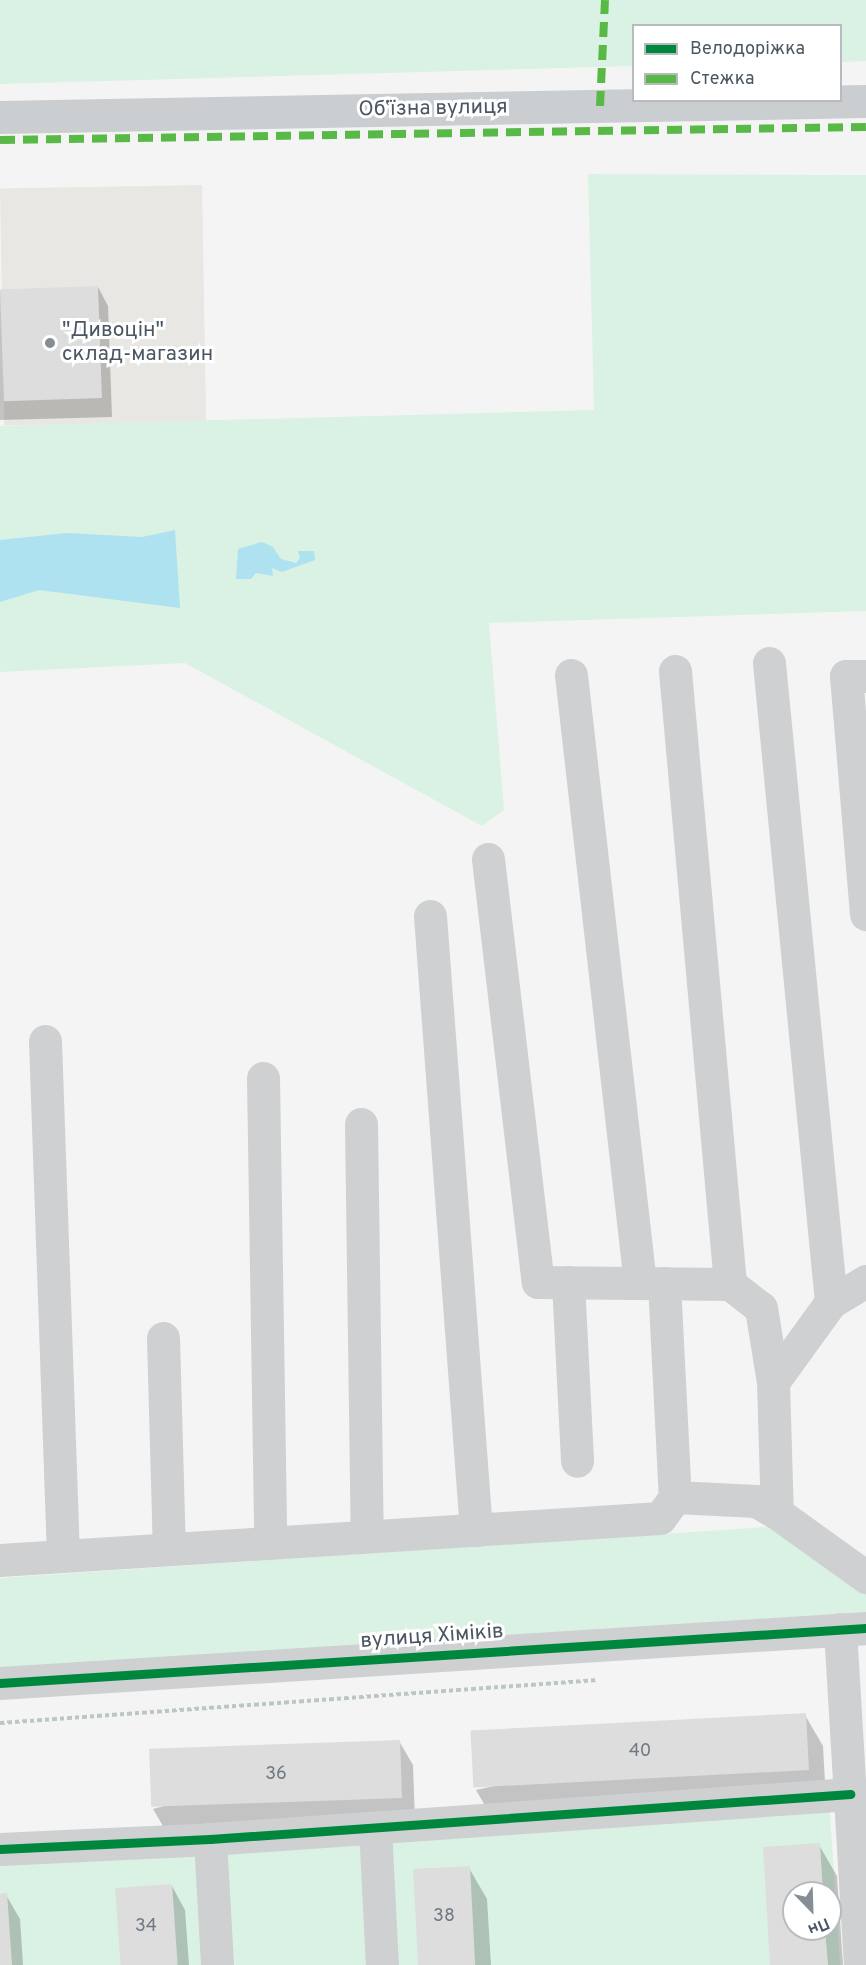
<!DOCTYPE html>
<html>
<head>
<meta charset="utf-8">
<style>
  body { margin:0 }
  #map { position:relative; width:866px; height:1965px; overflow:hidden; background:#f4f4f4; font-family:Overpass,sans-serif }
  div>[style] { position:absolute }
  .commercial>* { inset:0; background:#e8e7e3; transform-origin:0 0 }
  .green>* { inset:0; background:#d9f2e3 }
  .water>* { inset:0; background:#aee2f0 }
  .shadow>* { inset:0; background:#0003 }
  .building>* { inset:0; background:#ddddde; transform-origin:0 0 }
  .path>* { height:4px; margin-top:-2px; transform-origin:0; background:repeating-linear-gradient(90deg,#bcc7c4 0 4.5px,transparent 0 7.5px) }
  .minor>* { height:33px; margin:-16.5px; padding:0 16.5px; transform-origin:16.5px; border-radius:16.5px; background:#ced0d2 }
  .major>* { height:33px; margin:-16.5px; padding:0 16.5px; transform-origin:16.5px; border-radius:16.5px; background:#caced1 }
  .quiet>* { height:8px; margin-top:-4px; transform-origin:0; background:repeating-linear-gradient(90deg,#58b947 0 15px,transparent 0 23px) }
  .cycleway>* { height:9px; margin:-4.5px; padding:0 4.5px; transform-origin:4.5px; border-radius:4.5px; background:#00873e }
  .dots>* { width:16px; height:16px; translate:-50% -50%; box-sizing:border-box; border:3px solid #fff; border-radius:50% }
  span { translate:-50% -50%; white-space:nowrap; text-align:center; line-height:1.15; -webkit-text-stroke:6px #fff; paint-order:stroke }
  .number-label { font-size:18px; color:#707881 }
  .number-label span { -webkit-text-stroke-width:0 }
  .street-label { font-size:21px; color:#4a5661 }
  .poi-label { font-size:21px; color:#4a5661 }
  .left { translate:0 -50%; text-align:left }
  .legend { position:absolute; left:632px; top:24px; width:210px; height:78px; box-sizing:border-box; background:#fff; border:2px solid #b7bbc0; margin:0; padding:8px 10px; list-style:none; font-size:18px; color:#4a5661 }
  .legend li { display:flex; align-items:center; gap:12px; height:30px }
  .legend b { width:30px; border:2px solid #b7bbc0 }
  .north { position:absolute; left:782px; top:1881px; width:60px; height:60px; box-sizing:border-box; background:#fff; border:2px solid #b7bbc0; border-radius:50%; rotate:157deg; font-size:16px; font-weight:700; line-height:24px; text-align:center; color:#4a5661 }
  .north::after { content:''; display:block; margin:auto; width:21px; height:27px; background:#868d94; clip-path:polygon(50% 0,100% 100%,50% 72%,0 100%) }
</style>
</head>
<body>
<div id="map">
  <div class="commercial">
    <i style="left:202px;top:185px;width:237px;height:202px;rotate:89deg"></i>
  </div>
  <div class="green">
    <i style="clip-path:polygon(0 0,866px 0,866px 61px,841px 62px,840px 26px,634px 26px,633px 66px,0 84px)"></i>
    <i style="clip-path:polygon(588px 174px,866px 175px,866px 611px,489px 623px,504px 810px,482px 826px,185px 663px,0 672px,0 426px,594px 410px)"></i>
    <i style="clip-path:polygon(767px 1527px,866px 1585px,866px 1612px,0 1670px,0 1578px)"></i>
    <i style="clip-path:polygon(evenodd,828px 1785px,840px 1965px,0 1965px,0 1838px,828px 1785px,794px 1893px,830px 1893px,830px 1929px,794px 1929px,794px 1893px)"></i>
  </div>
  <div class="water">
    <i style="clip-path:polygon(175px 530px,180px 608px,39px 590px,0 602px,0 540px,67px 533px,142px 537px)"></i>
    <i style="clip-path:polygon(262px 542px,273px 547px,281px 559px,296px 563px,300px 558px,298px 551px,314px 551px,315px 560px,282px 572px,272px 568px,273px 576px,256px 573px,251px 579px,236px 579px,238px 549px)"></i>
  </div>
  <div class="shadow">
    <i style="clip-path:polygon(98px 287px,108px 306px,112px 417px,0 420px,0 290px)"></i>
    <i style="clip-path:polygon(805px 1715px,823px 1746px,826px 1801px,494px 1821px,476px 1790px)"></i>
    <i style="clip-path:polygon(399px 1741px,413px 1765px,415px 1821px,167px 1833px,153px 1809px)"></i>
    <i style="clip-path:polygon(evenodd,819px 1845px,837px 1876px,843px 1965px,772px 1965px,765px 1848px,819px 1845px,794px 1893px,830px 1893px,830px 1929px,794px 1929px,794px 1893px)"></i>
    <i style="clip-path:polygon(469px 1868px,487px 1899px,491px 1965px,420px 1965px)"></i>
    <i style="clip-path:polygon(172px 1886px,185px 1910px,189px 1965px,122px 1965px)"></i>
    <i style="clip-path:polygon(0 1895px,6px 1895px,20px 1919px,23px 1965px,0 1965px)"></i>
  </div>
  <div class="building">
    <i style="left:98px;top:286px;width:112px;height:98px;rotate:88deg"></i>
    <i style="left:806px;top:1713px;width:57px;height:336px;rotate:87deg"></i>
    <i style="left:400px;top:1740px;width:58px;height:251px;rotate:88deg"></i>
    <i style="clip-path:polygon(820px 1843px,823px 1893px,794px 1893px,794px 1929px,825px 1929px,828px 1965px,770px 1965px,763px 1847px)"></i>
    <i style="left:470px;top:1866px;width:99px;height:57px;rotate:87deg"></i>
    <i style="left:172px;top:1884px;width:81px;height:57px;rotate:86deg"></i>
    <i style="clip-path:polygon(7px 1893px,12px 1965px,0 1965px,0 1894px)"></i>
  </div>
  <div class="path">
    <i style="left:0;top:1723px;width:599px;rotate:-4.12deg"></i>
  </div>
  <div class="minor">
    <i style="left:769px;top:663px;width:642px;rotate:84.46deg"></i>
    <i style="left:675px;top:671px;width:615px;rotate:84.87deg"></i>
    <i style="left:571px;top:675px;width:612px;rotate:83.53deg"></i>
    <i style="left:866px;top:676px;width:20px;rotate:180deg"></i>
    <i style="left:846px;top:676px;width:239px;rotate:85.2deg"></i>
    <i style="left:488px;top:859px;width:426px;rotate:83.3deg"></i>
    <i style="left:538px;top:1282px;width:192px;rotate:0.6deg"></i>
    <i style="left:730px;top:1284px;width:39px;rotate:38deg"></i>
    <i style="left:761px;top:1308px;width:75px;rotate:80.8deg"></i>
    <i style="left:773px;top:1382px;width:131px;rotate:88.3deg"></i>
    <i style="left:777px;top:1513px;width:110px;rotate:35.7deg"></i>
    <i style="left:430px;top:916px;width:616px;rotate:85.72deg"></i>
    <i style="left:45px;top:1041px;width:515px;rotate:88deg"></i>
    <i style="left:263px;top:1078px;width:465px;rotate:89.1deg"></i>
    <i style="left:361px;top:1124px;width:412px;rotate:89.2deg"></i>
    <i style="left:568px;top:1282px;width:179px;rotate:87.1deg"></i>
    <i style="left:664px;top:1283px;width:214px;rotate:87.1deg"></i>
    <i style="left:163px;top:1338px;width:211px;rotate:88.4deg"></i>
    <i style="left:773px;top:1382px;width:99px;rotate:-54.1deg"></i>
    <i style="left:831px;top:1302px;width:41px;rotate:-31deg"></i>
    <i style="left:0;top:1560px;width:661px;rotate:-3.64deg"></i>
    <i style="left:660px;top:1518px;width:26px;rotate:-54deg"></i>
    <i style="left:675px;top:1497px;width:81px;rotate:2.8deg"></i>
    <i style="left:756px;top:1501px;width:24px;rotate:30deg"></i>
    <i style="left:840px;top:1629px;width:337px;rotate:86.6deg"></i>
    <i style="left:0;top:1683px;width:868px;rotate:-3.63deg"></i>
    <i style="left:375px;top:1828px;width:137px;rotate:87.1deg"></i>
    <i style="left:210px;top:1839px;width:126px;rotate:86.8deg"></i>
    <i style="left:0;top:1849px;width:210px;rotate:-2.7deg"></i>
    <i style="left:210px;top:1839px;width:642px;rotate:-4.02deg"></i>
  </div>
  <div class="major">
    <i style="left:0;top:117px;width:866px;rotate:-1.06deg"></i>
  </div>
  <div class="quiet">
    <i style="left:600px;top:106px;width:106px;rotate:-87.3deg"></i>
    <i style="left:0;top:140px;width:866px;rotate:-0.86deg"></i>
  </div>
  <div class="cycleway">
    <i style="left:0;top:1683px;width:868px;rotate:-3.63deg"></i>
    <i style="left:0;top:1849px;width:210px;rotate:-2.7deg"></i>
    <i style="left:210px;top:1839px;width:642px;rotate:-4.02deg"></i>
  </div>
  <div class="dots">
    <i style="left:50px;top:343px;background:#868d94"></i>
  </div>
  <div class="number-label">
    <span style="left:640px;top:1752px">40</span>
    <span style="left:276px;top:1775px">36</span>
    <span style="left:444px;top:1917px">38</span>
    <span style="left:146px;top:1927px">34</span>
  </div>
  <div class="street-label">
    <span style="left:433px;top:109px;rotate:-1deg">Обʼїзна вулиця</span>
    <span style="left:432px;top:1637px;rotate:-4deg">вулиця Хіміків</span>
  </div>
  <div class="poi-label">
    <span class="left" style="left:62px;top:343px">"Дивоцін"<br>склад-магазин</span>
  </div>
  <ul class="legend">
  <li><b style="height:8px;background:#00873e"></b>Велодоріжка</li>
  <li><b style="height:8px;background:#58b947"></b>Стежка</li>
  </ul>
  <div class="north">Пн</div>
</div>
</body>
</html>
